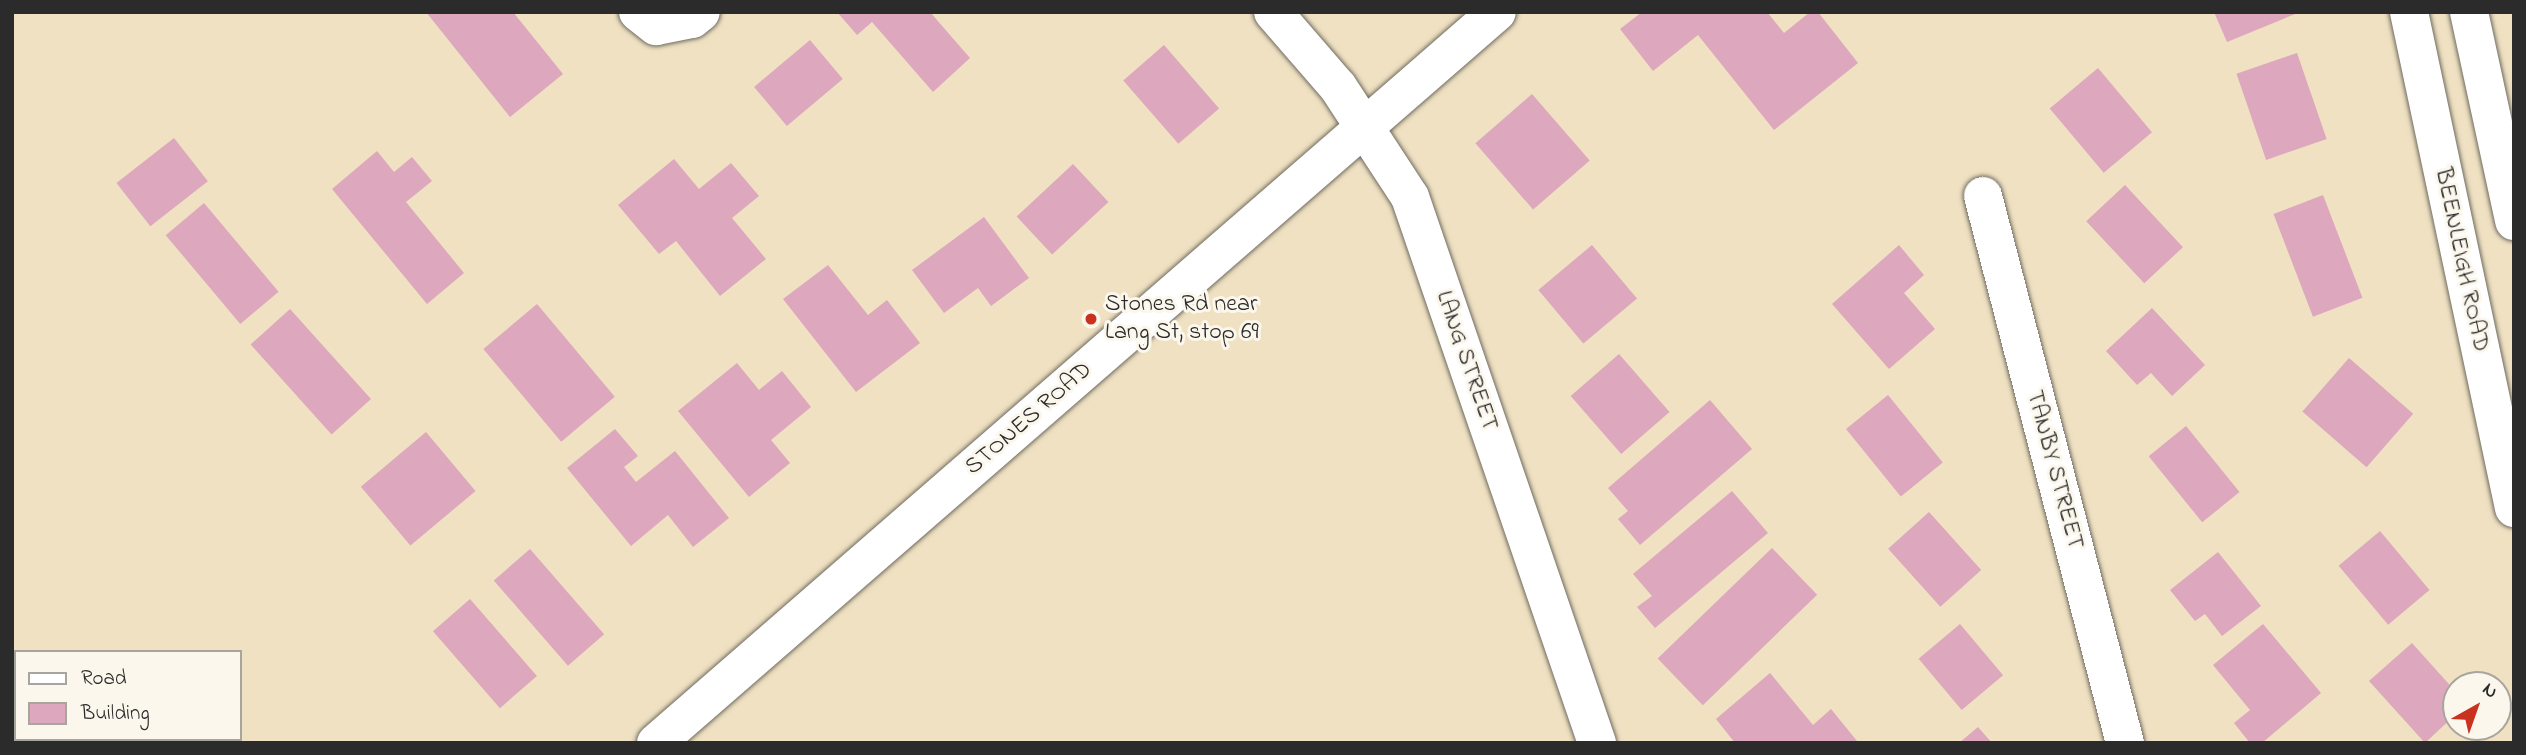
<!DOCTYPE html>
<html>
<head>
<meta charset="utf-8">
<style>
  body { margin:0 }
  #map { position:relative; width:2526px; height:755px; overflow:hidden; background:#efe1c2; font-family:"Indie Flower",sans-serif }
  div>[style] { position:absolute }
  .building>* { inset:0; background:#dda7be; transform-origin:0 0 }
  .roads { filter:drop-shadow(0 0 2px #706b60) drop-shadow(0 0 2px #706b60) }
  .minor>* { height:38px; margin:-19px; padding:0 19px; transform-origin:19px; border-radius:19px; background:#fff }
  .major>* { height:38px; margin:-19px; padding:0 19px; transform-origin:19px; border-radius:19px; background:#fff }
  .dots>* { width:19px; height:19px; translate:-50% -50%; box-sizing:border-box; border:4px solid #fbf7ec; border-radius:50% }
  span { translate:-50% -50%; white-space:nowrap; text-align:center; line-height:1.15; -webkit-text-stroke:6px #fbf7ec; paint-order:stroke }
  .street-label { font-size:24px; color:#2b2b2b }
  .poi-label { font-size:24px; color:#2b2b2b }
  .left { translate:0 -50%; text-align:left }
  .frame { position:absolute; inset:0; border:14px solid #2b2b2b; pointer-events:none }
  .legend { position:absolute; left:14px; top:650px; width:228px; height:91px; box-sizing:border-box; background:#fbf7ec; border:2px solid #a8a59f; margin:0; padding:9px 12px; list-style:none; font-size:21px; color:#2b2b2b }
  .legend li { display:flex; align-items:center; gap:14px; height:35px }
  .legend b { width:35px; border:2px solid #a8a59f }
  .north { position:absolute; left:2442px; top:671px; width:70px; height:70px; box-sizing:border-box; background:#fbf7ec; border:2px solid #a8a59f; border-radius:50%; rotate:40deg; font-size:19px; font-weight:700; line-height:28px; text-align:center; color:#2b2b2b }
  .north::after { content:''; display:block; margin:auto; width:24px; height:32px; background:#c8321e; clip-path:polygon(50% 0,100% 100%,50% 72%,0 100%) }
</style>
</head>
<body>
<div id="map">
  <div class="building">
    <i style="clip-path:polygon(426px 12px,513px 12px,563px 74px,510px 117px)"></i>
    <i style="clip-path:polygon(837px 12px,930px 12px,970px 58px,933px 92px,872px 22px,857px 35px)"></i>
    <i style="clip-path:polygon(1642px 12px,1767px 12px,1784px 33px,1810px 12px,1818px 12px,1858px 63px,1774px 130px,1698px 35px,1653px 71px,1620px 29px)"></i>
    <i style="clip-path:polygon(2214px 12px,2300px 12px,2227px 42px)"></i>
    <i style="left:810px;top:40px;width:51px;height:73px;rotate:50deg"></i>
    <i style="left:1164px;top:45px;width:84px;height:54px;rotate:49deg"></i>
    <i style="left:2297px;top:53px;width:91px;height:64px;rotate:71deg"></i>
    <i style="left:2098px;top:68px;width:84px;height:63px;rotate:50deg"></i>
    <i style="left:1532px;top:94px;width:88px;height:75px;rotate:49deg"></i>
    <i style="left:174px;top:138px;width:55px;height:73px;rotate:52deg"></i>
    <i style="clip-path:polygon(377px 151px,394px 172px,412px 157px,432px 181px,406px 202px,464px 273px,427px 304px,332px 189px)"></i>
    <i style="clip-path:polygon(674px 159px,699px 189px,731px 163px,759px 196px,732px 218px,766px 259px,720px 296px,676px 241px,659px 254px,618px 205px)"></i>
    <i style="left:1073px;top:164px;width:52px;height:77px;rotate:47deg"></i>
    <i style="left:2125px;top:185px;width:85px;height:53px;rotate:47deg"></i>
    <i style="left:2323px;top:195px;width:110px;height:53px;rotate:69deg"></i>
    <i style="left:204px;top:203px;width:116px;height:50px;rotate:50deg"></i>
    <i style="clip-path:polygon(984px 217px,1029px 278px,991px 306px,978px 288px,944px 313px,912px 270px)"></i>
    <i style="left:1592px;top:245px;width:70px;height:70px;rotate:50deg"></i>
    <i style="clip-path:polygon(1899px 245px,1924px 275px,1904px 293px,1935px 329px,1889px 369px,1832px 304px)"></i>
    <i style="clip-path:polygon(828px 265px,868px 315px,887px 300px,920px 343px,856px 392px,783px 299px)"></i>
    <i style="left:537px;top:304px;width:121px;height:70px;rotate:50deg"></i>
    <i style="clip-path:polygon(2152px 308px,2205px 365px,2172px 396px,2151px 373px,2137px 385px,2106px 351px)"></i>
    <i style="left:290px;top:309px;width:121px;height:53px;rotate:48deg"></i>
    <i style="left:1619px;top:354px;width:77px;height:64px;rotate:49deg"></i>
    <i style="left:2349px;top:358px;width:85px;height:71px;rotate:41deg"></i>
    <i style="clip-path:polygon(737px 363px,759px 390px,782px 371px,811px 407px,771px 440px,790px 463px,749px 497px,678px 411px)"></i>
    <i style="left:1888px;top:395px;width:87px;height:54px;rotate:51deg"></i>
    <i style="clip-path:polygon(1710px 400px,1752px 449px,1640px 545px,1618px 519px,1628px 511px,1608px 488px)"></i>
    <i style="left:2186px;top:426px;width:85px;height:48px;rotate:51deg"></i>
    <i style="clip-path:polygon(615px 429px,638px 456px,624px 467px,636px 482px,675px 451px,729px 518px,693px 547px,668px 515px,631px 546px,567px 468px)"></i>
    <i style="left:426px;top:432px;width:77px;height:85px;rotate:50deg"></i>
    <i style="clip-path:polygon(1732px 491px,1768px 533px,1655px 628px,1637px 607px,1652px 596px,1633px 574px)"></i>
    <i style="left:1929px;top:512px;width:78px;height:55px;rotate:48deg"></i>
    <i style="left:2380px;top:531px;width:77px;height:54px;rotate:50deg"></i>
    <i style="left:1772px;top:548px;width:65px;height:159px;rotate:46deg"></i>
    <i style="left:530px;top:549px;width:113px;height:48px;rotate:49deg"></i>
    <i style="clip-path:polygon(2218px 552px,2261px 606px,2222px 636px,2205px 614px,2195px 621px,2170px 590px)"></i>
    <i style="left:470px;top:599px;width:102px;height:49px;rotate:49deg"></i>
    <i style="left:1960px;top:624px;width:67px;height:54px;rotate:50deg"></i>
    <i style="clip-path:polygon(2263px 624px,2321px 693px,2262px 743px,2250px 743px,2234px 723px,2250px 710px,2213px 665px)"></i>
    <i style="clip-path:polygon(2412px 643px,2456px 692px,2456px 714px,2425px 743px,2369px 681px)"></i>
    <i style="clip-path:polygon(1770px 673px,1813px 725px,1831px 709px,1857px 741px,1735px 743px,1716px 719px)"></i>
    <i style="clip-path:polygon(1978px 727px,1992px 743px,1959px 743px)"></i>
  </div>
  <div class="roads">
    <div class="minor">
      <i style="left:638px;top:12px;width:23px;rotate:38deg"></i>
      <i style="left:656px;top:26px;width:37px;rotate:-11deg"></i>
      <i style="left:692px;top:19px;width:11px;rotate:-38deg"></i>
      <i style="left:1273px;top:12px;width:99px;rotate:49.1deg"></i>
      <i style="left:1338px;top:87px;width:131px;rotate:56.8deg"></i>
      <i style="left:1410px;top:197px;width:577px;rotate:71.09deg"></i>
      <i style="left:1983px;top:196px;width:565px;rotate:75.45deg"></i>
      <i style="left:656px;top:743px;width:1114px;rotate:-41deg"></i>
    </div>
    <div class="major">
      <i style="left:2409px;top:12px;width:507px;rotate:78.05deg"></i>
      <i style="left:2469px;top:12px;width:214px;rotate:77.8deg"></i>
    </div>
  </div>
  <div class="dots">
    <i style="left:1091px;top:319px;background:#c8321e"></i>
  </div>
  <div class="street-label">
    <span style="left:2461px;top:260px;rotate:78deg">BEENLEIGH ROAD</span>
    <span style="left:1466px;top:361px;rotate:71deg">LANG STREET</span>
    <span style="left:1029px;top:419px;rotate:-41deg">STONES ROAD</span>
    <span style="left:2054px;top:470px;rotate:75deg">TANBY STREET</span>
  </div>
  <div class="poi-label">
    <span class="left" style="left:1105px;top:319px">Stones Rd near<br>Lang St, stop 69</span>
  </div>
  <div class="frame"></div>
  <ul class="legend">
  <li><b style="height:9px;background:#fff"></b>Road</li>
  <li><b style="height:19px;background:#dda7be"></b>Building</li>
  </ul>
  <div class="north">N</div>
</div>
</body>
</html>
